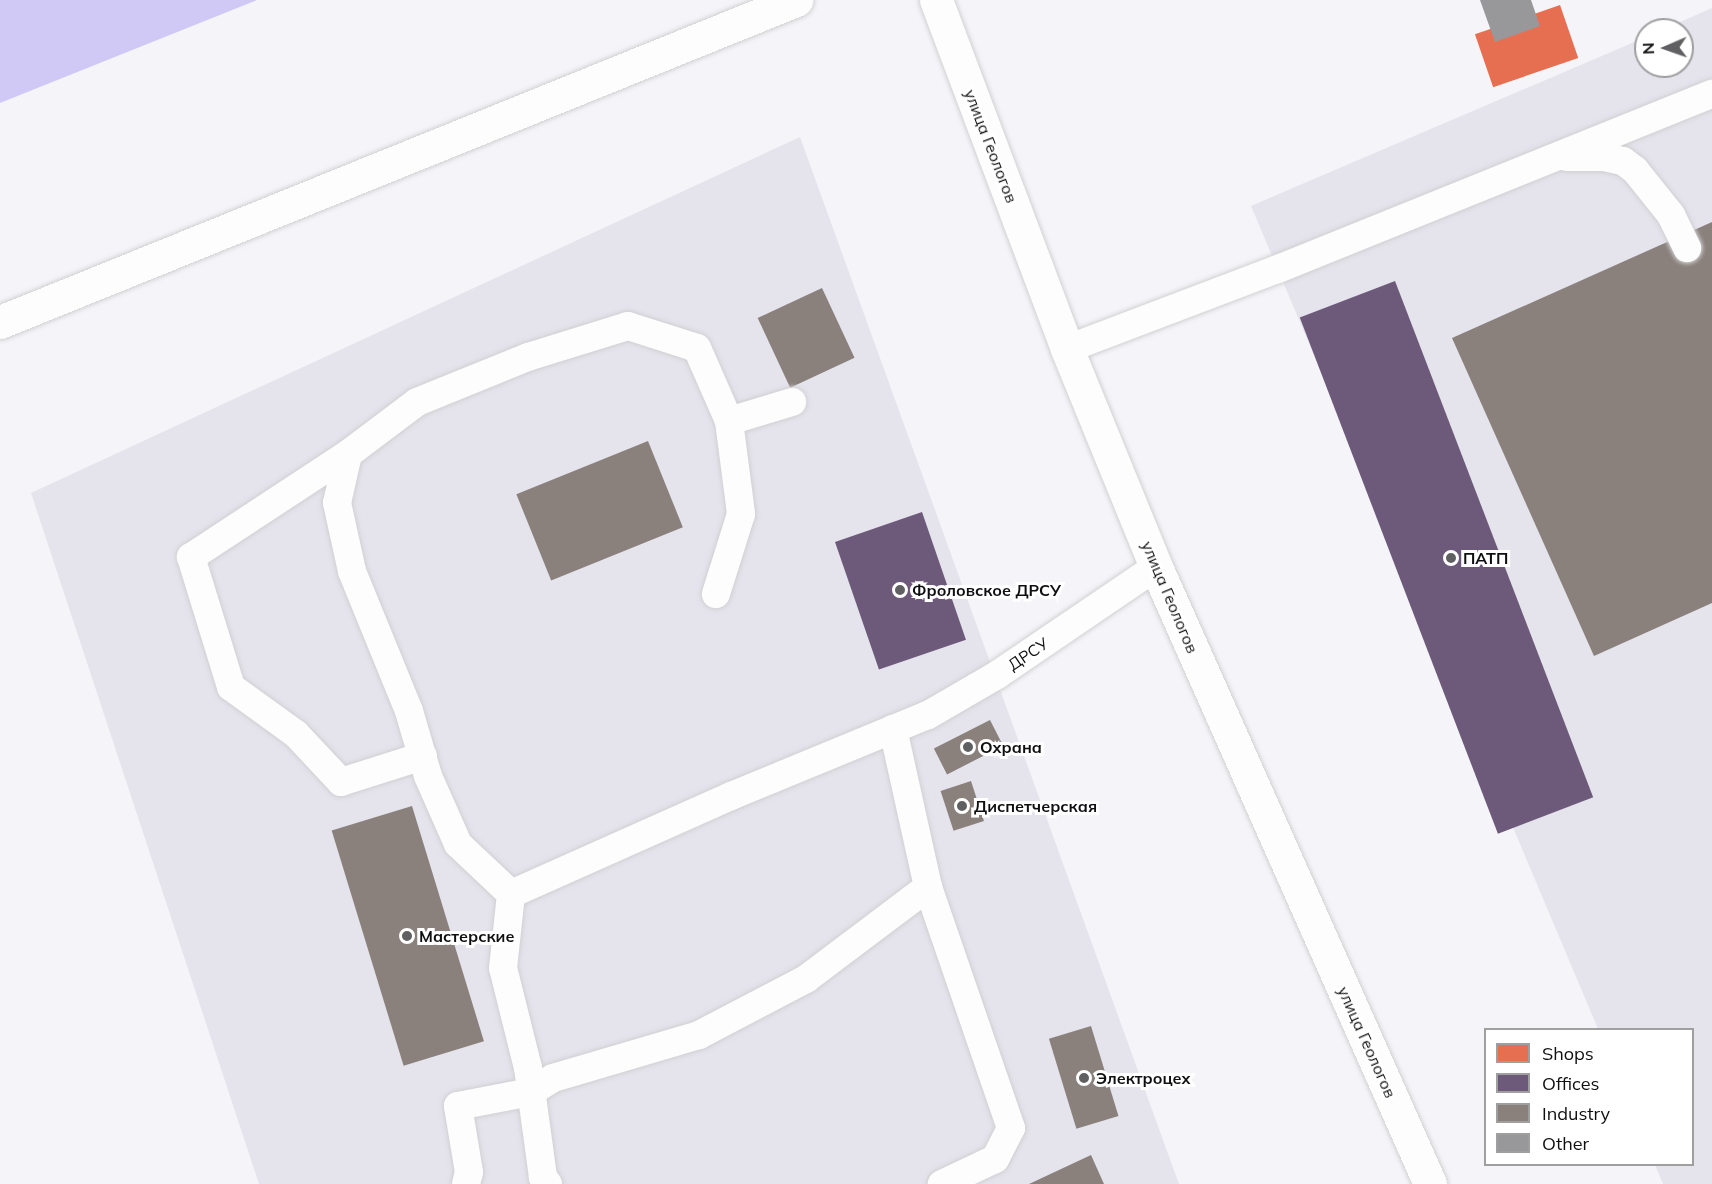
<!DOCTYPE html>
<html>
<head>
<meta charset="utf-8">
<style>
  body { margin:0 }
  #map { position:relative; width:1712px; height:1184px; overflow:hidden; background:#f5f4f8; font-family:Mulish,sans-serif }
  div>[style] { position:absolute }
  .built>* { inset:0; background:#e5e4ed }
  .forest>* { inset:0; background:#d1c9f5 }
  .shops>* { inset:0; background:#e76f51; transform-origin:0 0 }
  .offices>* { inset:0; background:#6d597a; transform-origin:0 0 }
  .industry>* { inset:0; background:#8a817c; transform-origin:0 0 }
  .building>* { inset:0; background:#98989a }
  .roads { filter:drop-shadow(0 0 2px #d1d0d2) drop-shadow(0 0 2px #d1d0d2) }
  .lane>* { height:28px; margin:-14px; padding:0 14px; transform-origin:14px; border-radius:14px; background:#fefdfe }
  .street>* { height:33px; margin:-16.5px; padding:0 16.5px; transform-origin:16.5px; border-radius:16.5px; background:#fefdfe }
  .secondary>* { height:33px; margin:-16.5px; padding:0 16.5px; transform-origin:16.5px; border-radius:16.5px; background:#fefdfe }
  .dots>* { width:16px; height:16px; translate:-50% -50%; box-sizing:border-box; border:3px solid #fff; border-radius:50% }
  span { translate:-50% -50%; white-space:nowrap; text-align:center; line-height:1.15; -webkit-text-stroke:6px #fff; paint-order:stroke }
  .street-label { font-size:16px; color:#0f0f11 }
  .poi-label { font-size:16px; color:#0f0f11; font-weight:700 }
  .left { translate:0 -50%; text-align:left }
  .legend { position:absolute; left:1484px; top:1028px; width:210px; height:138px; box-sizing:border-box; background:#fff; border:2px solid #9f9fa0; margin:0; padding:8px 10px; list-style:none; font-size:18px; color:#0f0f11 }
  .legend li { display:flex; align-items:center; gap:12px; height:30px }
  .legend b { width:30px; border:2px solid #9f9fa0 }
  .north { position:absolute; left:1634px; top:18px; width:60px; height:60px; box-sizing:border-box; background:#fff; border:2px solid #9f9fa0; border-radius:50%; rotate:268deg; font-size:16px; font-weight:700; line-height:24px; text-align:center; color:#0f0f11 }
  .north::after { content:''; display:block; margin:auto; width:21px; height:27px; background:#605f62; clip-path:polygon(50% 0,100% 100%,50% 72%,0 100%) }
</style>
</head>
<body>
<div id="map">
  <div class="built">
    <i style="clip-path:polygon(1712px 8px,1712px 1184px,1663px 1184px,1655px 1165px,1692px 1164px,1692px 1030px,1598px 1029px,1251px 206px,1646px 37px,1646px 66px,1682px 66px,1682px 30px,1662px 30px)"></i>
    <i style="clip-path:polygon(800px 137px,1179px 1184px,259px 1184px,31px 493px)"></i>
  </div>
  <div class="forest">
    <i style="clip-path:polygon(0 0,257px 0,0 103px)"></i>
  </div>
  <div class="shops">
    <i style="left:1560px;top:5px;width:56px;height:90px;rotate:71deg"></i>
  </div>
  <div class="offices">
    <i style="left:1395px;top:281px;width:553px;height:102px;rotate:69deg"></i>
    <i style="left:922px;top:512px;width:135px;height:92px;rotate:71deg"></i>
  </div>
  <div class="industry">
    <i style="clip-path:polygon(1712px 222px,1712px 603px,1594px 656px,1452px 338px)"></i>
    <i style="left:822px;top:288px;width:77px;height:71px;rotate:65deg"></i>
    <i style="left:648px;top:441px;width:93px;height:142px;rotate:68deg"></i>
    <i style="left:990px;top:720px;width:29px;height:63px;rotate:63deg"></i>
    <i style="left:971px;top:781px;width:42px;height:32px;rotate:72deg"></i>
    <i style="left:412px;top:806px;width:246px;height:84px;rotate:73deg"></i>
    <i style="left:1091px;top:1026px;width:94px;height:44px;rotate:73deg"></i>
    <i style="clip-path:polygon(1091px 1155px,1104px 1184px,1029px 1184px)"></i>
  </div>
  <div class="building">
    <i style="clip-path:polygon(1480px 0,1531px 0,1540px 26px,1495px 42px)"></i>
  </div>
  <div class="roads">
    <div class="lane">
      <i style="left:1567px;top:157px;width:37px"></i>
      <i style="left:1604px;top:157px;width:19px;rotate:12deg"></i>
      <i style="left:1623px;top:161px;width:15px;rotate:37deg"></i>
      <i style="left:1635px;top:170px;width:58px;rotate:51.3deg"></i>
      <i style="left:1671px;top:215px;width:37px;rotate:64deg"></i>
      <i style="left:1067px;top:349px;width:226px;rotate:-20.8deg"></i>
      <i style="left:1278px;top:269px;width:468px;rotate:-22deg"></i>
      <i style="left:729px;top:421px;width:66px;rotate:-16.8deg"></i>
      <i style="left:348px;top:454px;width:188px;rotate:146.7deg"></i>
      <i style="left:191px;top:557px;width:136px;rotate:72.9deg"></i>
      <i style="left:231px;top:687px;width:80px;rotate:35.9deg"></i>
      <i style="left:296px;top:734px;width:66px;rotate:46.8deg"></i>
      <i style="left:341px;top:782px;width:86px;rotate:-17.6deg"></i>
      <i style="left:893px;top:729px;width:162px;rotate:77.5deg"></i>
      <i style="left:928px;top:887px;width:255px;rotate:71deg"></i>
      <i style="left:1011px;top:1128px;width:35px;rotate:117deg"></i>
      <i style="left:995px;top:1159px;width:59px;rotate:154.7deg"></i>
      <i style="left:511px;top:894px;width:73px;rotate:-136.7deg"></i>
      <i style="left:458px;top:844px;width:74px;rotate:-113.8deg"></i>
      <i style="left:428px;top:776px;width:68px;rotate:-106.3deg"></i>
      <i style="left:409px;top:711px;width:151px;rotate:-112.2deg"></i>
      <i style="left:352px;top:571px;width:70px;rotate:-102.4deg"></i>
      <i style="left:337px;top:503px;width:50px;rotate:-77.3deg"></i>
      <i style="left:348px;top:454px;width:86px;rotate:-37deg"></i>
      <i style="left:417px;top:402px;width:120px;rotate:-22.1deg"></i>
      <i style="left:528px;top:357px;width:105px;rotate:-17.2deg"></i>
      <i style="left:628px;top:326px;width:72px;rotate:17.7deg"></i>
      <i style="left:697px;top:348px;width:80px;rotate:66.3deg"></i>
      <i style="left:729px;top:421px;width:94px;rotate:82.6deg"></i>
      <i style="left:741px;top:514px;width:84px;rotate:107.4deg"></i>
      <i style="left:466px;top:1184px;width:12px;rotate:-76deg"></i>
      <i style="left:469px;top:1172px;width:67px;rotate:-99.5deg"></i>
      <i style="left:458px;top:1106px;width:74px;rotate:-10.9deg"></i>
      <i style="left:531px;top:1092px;width:26px;rotate:-32deg"></i>
      <i style="left:553px;top:1078px;width:152px;rotate:-16.4deg"></i>
      <i style="left:699px;top:1035px;width:121px;rotate:-27.6deg"></i>
      <i style="left:806px;top:979px;width:153px;rotate:-37deg"></i>
      <i style="left:548px;top:1184px;width:9px;rotate:-126deg"></i>
      <i style="left:543px;top:1177px;width:110px;rotate:-97.8deg"></i>
      <i style="left:528px;top:1068px;width:103px;rotate:-104deg"></i>
      <i style="left:503px;top:968px;width:74px;rotate:-83.8deg"></i>
      <i style="left:511px;top:894px;width:241px;rotate:-24deg"></i>
      <i style="left:731px;top:796px;width:213px;rotate:-22.4deg"></i>
      <i style="left:928px;top:715px;width:80px;rotate:-30.1deg"></i>
      <i style="left:997px;top:675px;width:192px;rotate:-34.2deg"></i>
    </div>
    <div class="street">
      <i style="left:0;top:322px;width:859px;rotate:-22.02deg"></i>
    </div>
    <div class="secondary">
      <i style="left:936px;top:0;width:373px;rotate:69.4deg"></i>
      <i style="left:1067px;top:349px;width:235px;rotate:67.8deg"></i>
      <i style="left:1156px;top:567px;width:675px;rotate:66.05deg"></i>
    </div>
  </div>
  <div class="dots">
    <i style="left:1451px;top:558px;background:#605f62"></i>
    <i style="left:900px;top:590px;background:#605f62"></i>
    <i style="left:968px;top:747px;background:#605f62"></i>
    <i style="left:962px;top:806px;background:#605f62"></i>
    <i style="left:407px;top:936px;background:#605f62"></i>
    <i style="left:1084px;top:1078px;background:#605f62"></i>
  </div>
  <div class="street-label">
    <span style="left:991px;top:146px;rotate:69deg">улица Геологов</span>
    <span style="left:1170px;top:597px;rotate:67deg">улица Геологов</span>
    <span style="left:1028px;top:654px;rotate:-34deg">ДРСУ</span>
    <span style="left:1367px;top:1042px;rotate:66deg">улица Геологов</span>
  </div>
  <div class="poi-label">
    <span class="left" style="left:1463px;top:558px">ПАТП</span>
    <span class="left" style="left:912px;top:590px">Фроловское ДРСУ</span>
    <span class="left" style="left:980px;top:747px">Охрана</span>
    <span class="left" style="left:974px;top:806px">Диспетчерская</span>
    <span class="left" style="left:419px;top:936px">Мастерские</span>
    <span class="left" style="left:1096px;top:1078px">Электроцех</span>
  </div>
  <ul class="legend">
  <li><b style="height:16px;background:#e76f51"></b>Shops</li>
  <li><b style="height:16px;background:#6d597a"></b>Offices</li>
  <li><b style="height:16px;background:#8a817c"></b>Industry</li>
  <li><b style="height:16px;background:#98989a"></b>Other</li>
  </ul>
  <div class="north">N</div>
</div>
</body>
</html>
